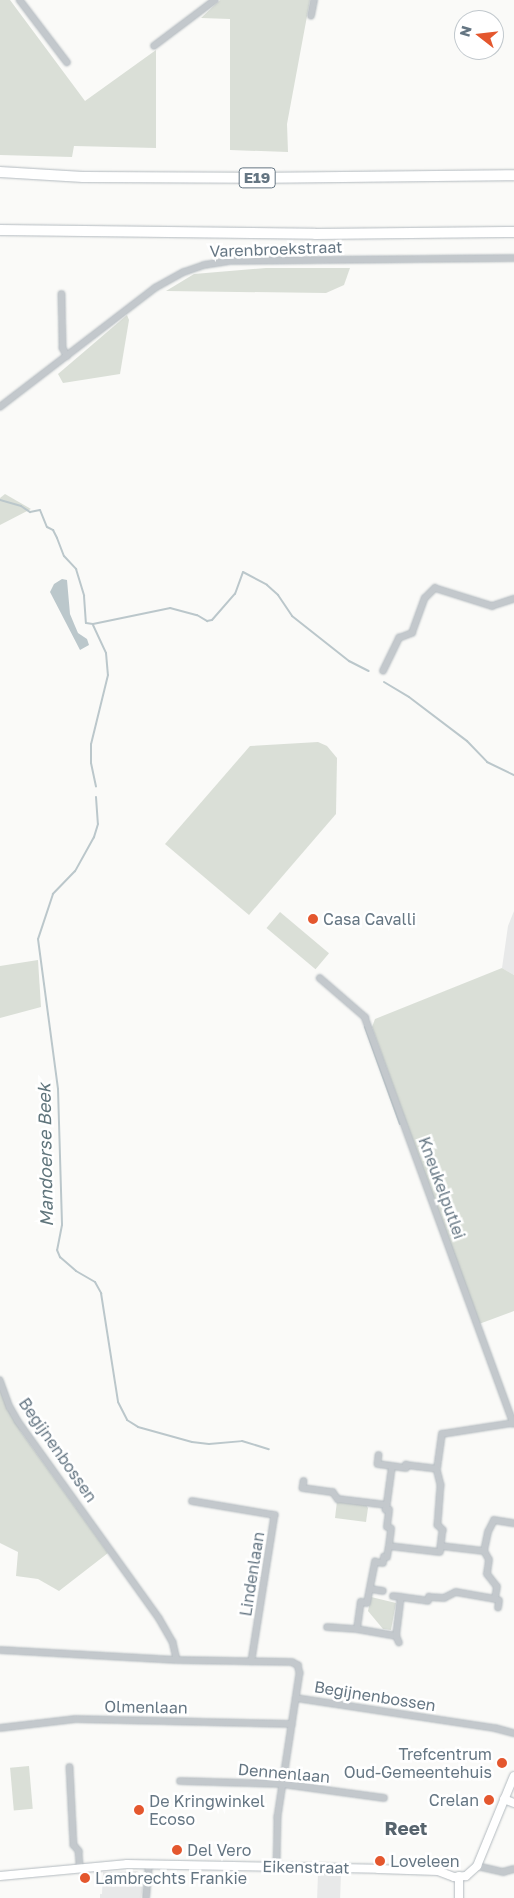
<!DOCTYPE html>
<html>
<head>
<meta charset="utf-8">
<style>
  body { margin:0 }
  #map { position:relative; width:514px; height:1898px; overflow:hidden; background:#fafaf8; font-family:"Golos Text",sans-serif }
  div>[style] { position:absolute }
  .built>* { inset:0; background:#e8e9e9; transform-origin:0 0 }
  .green>* { inset:0; background:#dadfd7; transform-origin:0 0 }
  .water>* { inset:0; background:#bbc7cb }
  .stream>* { height:2px; margin:-1px; padding:0 1px; transform-origin:1px; border-radius:1px; background:#bbc7cb }
  .roads { filter:drop-shadow(0 0 1px #b3babf) drop-shadow(0 0 1px #b3babf) }
  .street>* { height:5.5px; margin:-2.75px; padding:0 2.75px; transform-origin:2.75px; border-radius:2.75px; background:#c3c8cc }
  .secondary>* { height:8px; margin:-4px; padding:0 4px; transform-origin:4px; border-radius:4px; background:#fff }
  .highway>* { height:10px; margin:-5px; padding:0 5px; transform-origin:5px; border-radius:5px; background:#fff }
  .dots>* { width:14px; height:14px; translate:-50% -50%; box-sizing:border-box; border:2px solid #fff; border-radius:50% }
  span { translate:-50% -50%; white-space:nowrap; text-align:center; line-height:1.15; -webkit-text-stroke:5px #fff; paint-order:stroke }
  .shield-label span { padding:1px 4px; background:#fff; border:1px solid; border-radius:4px; -webkit-text-stroke-width:0 }
  .shield-label { font-size:15px; color:#657683; font-weight:700 }
  .street-label { font-size:16px; color:#657683 }
  .poi-label { font-size:16px; color:#657683 }
  .left { translate:0 -50%; text-align:left }
  .right { translate:-100% -50%; text-align:right }
  .water-label { font-size:18px; color:#60757c; font-style:italic }
  .quarter-label { font-size:19px; color:#57646e; font-weight:700 }
  .north { position:absolute; left:454px; top:10px; width:50px; height:50px; box-sizing:border-box; background:#fff; border:1px solid #c1c8cd; border-radius:50%; rotate:286deg; font-size:14px; font-weight:700; line-height:20px; text-align:center; color:#657683 }
  .north::after { content:''; display:block; margin:auto; width:18px; height:22px; background:#e4572e; clip-path:polygon(50% 0,100% 100%,50% 72%,0 100%) }
</style>
</head>
<body>
<div id="map">
  <div class="built">
    <i style="clip-path:polygon(514px 911px,514px 975px,502px 968px,508px 926px)"></i>
    <i style="clip-path:polygon(137px 1871px,142px 1874px,144px 1880px,141px 1898px,100px 1898px,100px 1894px,102px 1894px,103px 1872px)"></i>
    <i style="left:318px;top:1873px;width:23px;height:25px;rotate:2deg"></i>
  </div>
  <div class="green">
    <i style="clip-path:polygon(0 0,10px 0,85px 101px,156px 50px,156px 148px,74px 146px,72px 157px,0 155px)"></i>
    <i style="clip-path:polygon(220px 0,310px 0,287px 124px,288px 152px,230px 150px,230px 19px,201px 18px)"></i>
    <i style="clip-path:polygon(266px 268px,350px 268px,344px 285px,326px 293px,166px 291px,194px 274px)"></i>
    <i style="clip-path:polygon(127px 315px,129px 320px,120px 374px,63px 383px,58px 374px)"></i>
    <i style="clip-path:polygon(5px 494px,31px 509px,0 525px,0 498px)"></i>
    <i style="clip-path:polygon(318px 742px,327px 746px,337px 758px,336px 814px,249px 915px,165px 844px,250px 746px)"></i>
    <i style="left:280px;top:912px;width:64px;height:21px;rotate:40deg"></i>
    <i style="clip-path:polygon(38px 960px,41px 1007px,0 1018px,0 966px)"></i>
    <i style="clip-path:polygon(502px 968px,514px 975px,514px 1311px,479px 1324px,372px 1027px,375px 1019px)"></i>
    <i style="clip-path:polygon(0 1379px,21px 1432px,108px 1553px,59px 1591px,38px 1579px,16px 1576px,18px 1552px,0 1543px)"></i>
    <i style="clip-path:polygon(337px 1501px,366px 1505px,368px 1508px,366px 1522px,335px 1518px)"></i>
    <i style="clip-path:polygon(371px 1597px,396px 1603px,391px 1630px,383px 1629px,368px 1611px)"></i>
    <i style="left:29px;top:1766px;width:43px;height:19px;rotate:85deg"></i>
  </div>
  <div class="water">
    <i style="clip-path:polygon(62px 579px,67px 580px,70px 614px,75px 626px,78px 633px,87px 639px,89px 645px,80px 650px,50px 592px,54px 584px)"></i>
  </div>
  <div class="stream">
    <i style="left:0;top:500px;width:22px;rotate:16deg"></i>
    <i style="left:21px;top:506px;width:11px;rotate:34deg"></i>
    <i style="left:30px;top:512px;width:10px;rotate:-11deg"></i>
    <i style="left:40px;top:510px;width:18px;rotate:68deg"></i>
    <i style="left:47px;top:527px;width:7px;rotate:27deg"></i>
    <i style="left:53px;top:530px;width:9px;rotate:63deg"></i>
    <i style="left:57px;top:538px;width:19px;rotate:69deg"></i>
    <i style="left:64px;top:556px;width:18px;rotate:47deg"></i>
    <i style="left:76px;top:569px;width:28px;rotate:73deg"></i>
    <i style="left:84px;top:596px;width:27px;rotate:86deg"></i>
    <i style="left:86px;top:623px;width:7px;rotate:8deg"></i>
    <i style="left:93px;top:624px;width:79px;rotate:-11.7deg"></i>
    <i style="left:170px;top:608px;width:28px;rotate:15deg"></i>
    <i style="left:197px;top:615px;width:12px;rotate:31deg"></i>
    <i style="left:207px;top:621px;width:5px;rotate:-11deg"></i>
    <i style="left:212px;top:620px;width:35px;rotate:-49deg"></i>
    <i style="left:235px;top:594px;width:23px;rotate:-70deg"></i>
    <i style="left:243px;top:572px;width:27px;rotate:28deg"></i>
    <i style="left:267px;top:585px;width:15px;rotate:42deg"></i>
    <i style="left:278px;top:595px;width:25px;rotate:56deg"></i>
    <i style="left:292px;top:616px;width:73px;rotate:38.3deg"></i>
    <i style="left:349px;top:661px;width:22px;rotate:27deg"></i>
    <i style="left:93px;top:625px;width:31px;rotate:65deg"></i>
    <i style="left:106px;top:653px;width:22px;rotate:85deg"></i>
    <i style="left:108px;top:675px;width:71px;rotate:103.8deg"></i>
    <i style="left:91px;top:744px;width:19px;rotate:90deg"></i>
    <i style="left:91px;top:763px;width:24px;rotate:78deg"></i>
    <i style="left:384px;top:682px;width:29px;rotate:31deg"></i>
    <i style="left:409px;top:697px;width:73px;rotate:37.2deg"></i>
    <i style="left:467px;top:741px;width:29px;rotate:46deg"></i>
    <i style="left:487px;top:762px;width:30px;rotate:26deg"></i>
    <i style="left:96px;top:797px;width:27px;rotate:86deg"></i>
    <i style="left:98px;top:824px;width:14px;rotate:107deg"></i>
    <i style="left:94px;top:837px;width:39px;rotate:119deg"></i>
    <i style="left:75px;top:871px;width:32px;rotate:134deg"></i>
    <i style="left:53px;top:894px;width:47px;rotate:108.4deg"></i>
    <i style="left:38px;top:939px;width:151px;rotate:82.4deg"></i>
    <i style="left:58px;top:1089px;width:136px;rotate:88.3deg"></i>
    <i style="left:62px;top:1225px;width:25px;rotate:101deg"></i>
    <i style="left:57px;top:1250px;width:8px;rotate:67deg"></i>
    <i style="left:60px;top:1257px;width:21px;rotate:41deg"></i>
    <i style="left:76px;top:1271px;width:22px;rotate:30deg"></i>
    <i style="left:95px;top:1282px;width:13px;rotate:61deg"></i>
    <i style="left:101px;top:1293px;width:110px;rotate:81.1deg"></i>
    <i style="left:118px;top:1402px;width:20px;rotate:63deg"></i>
    <i style="left:127px;top:1420px;width:13px;rotate:32deg"></i>
    <i style="left:138px;top:1427px;width:56px;rotate:15.5deg"></i>
    <i style="left:192px;top:1442px;width:17px;rotate:7deg"></i>
    <i style="left:209px;top:1444px;width:33px;rotate:-5deg"></i>
    <i style="left:242px;top:1441px;width:28px;rotate:17deg"></i>
    <i style="left:365px;top:1027px;width:103px;rotate:70.2deg"></i>
  </div>
  <div class="roads">
    <div class="street">
      <i style="left:20px;top:0;width:78px;rotate:52.8deg"></i>
      <i style="left:311px;top:16px;width:16px;rotate:-79deg"></i>
      <i style="left:154px;top:46px;width:76px;rotate:-37deg"></i>
      <i style="left:62px;top:294px;width:54px;rotate:88.9deg"></i>
      <i style="left:63px;top:348px;width:9px;rotate:63deg"></i>
      <i style="left:0;top:407px;width:195px;rotate:-37.5deg"></i>
      <i style="left:155px;top:288px;width:33px;rotate:-29deg"></i>
      <i style="left:184px;top:272px;width:21px;rotate:-19deg"></i>
      <i style="left:204px;top:265px;width:24px;rotate:-9deg"></i>
      <i style="left:228px;top:261px;width:286px;rotate:-0.6deg"></i>
      <i style="left:383px;top:671px;width:37px;rotate:-64deg"></i>
      <i style="left:399px;top:638px;width:14px;rotate:-21deg"></i>
      <i style="left:412px;top:633px;width:37px;rotate:-70deg"></i>
      <i style="left:425px;top:598px;width:14px;rotate:-45deg"></i>
      <i style="left:435px;top:588px;width:60px;rotate:17.5deg"></i>
      <i style="left:492px;top:606px;width:23px;rotate:-18deg"></i>
      <i style="left:320px;top:978px;width:60px;rotate:40.9deg"></i>
      <i style="left:365px;top:1017px;width:433px;rotate:69.9deg"></i>
      <i style="left:0;top:1380px;width:29px;rotate:70deg"></i>
      <i style="left:10px;top:1407px;width:16px;rotate:60deg"></i>
      <i style="left:18px;top:1421px;width:242px;rotate:54.4deg"></i>
      <i style="left:159px;top:1618px;width:28px;rotate:60deg"></i>
      <i style="left:173px;top:1642px;width:18px;rotate:77deg"></i>
      <i style="left:379px;top:1455px;width:9px;rotate:96deg"></i>
      <i style="left:378px;top:1464px;width:14px;rotate:8deg"></i>
      <i style="left:437px;top:1469px;width:35px;rotate:-82deg"></i>
      <i style="left:442px;top:1434px;width:72px;rotate:-8.8deg"></i>
      <i style="left:304px;top:1481px;width:7px;rotate:98deg"></i>
      <i style="left:303px;top:1488px;width:30px;rotate:8deg"></i>
      <i style="left:333px;top:1492px;width:9px;rotate:54deg"></i>
      <i style="left:338px;top:1499px;width:49px;rotate:7deg"></i>
      <i style="left:192px;top:1501px;width:84px;rotate:9.6deg"></i>
      <i style="left:275px;top:1515px;width:148px;rotate:99deg"></i>
      <i style="left:389px;top:1546px;width:17px;rotate:-83deg"></i>
      <i style="left:391px;top:1529px;width:4px;rotate:-153deg"></i>
      <i style="left:387px;top:1527px;width:17px;rotate:-83deg"></i>
      <i style="left:389px;top:1510px;width:3px;rotate:180deg"></i>
      <i style="left:386px;top:1510px;width:44px;rotate:-82.2deg"></i>
      <i style="left:392px;top:1466px;width:14px;rotate:8deg"></i>
      <i style="left:406px;top:1468px;width:3px;rotate:-90deg"></i>
      <i style="left:406px;top:1465px;width:31px;rotate:7deg"></i>
      <i style="left:437px;top:1469px;width:16px;rotate:76deg"></i>
      <i style="left:441px;top:1485px;width:40px;rotate:94.3deg"></i>
      <i style="left:438px;top:1525px;width:7px;rotate:45deg"></i>
      <i style="left:443px;top:1530px;width:16px;rotate:97deg"></i>
      <i style="left:441px;top:1546px;width:43px;rotate:6.6deg"></i>
      <i style="left:371px;top:1589px;width:12px;rotate:9deg"></i>
      <i style="left:393px;top:1596px;width:8px;rotate:7deg"></i>
      <i style="left:498px;top:1608px;width:7px;rotate:-82deg"></i>
      <i style="left:499px;top:1601px;width:4px;rotate:-153deg"></i>
      <i style="left:495px;top:1599px;width:12px;rotate:-81deg"></i>
      <i style="left:497px;top:1587px;width:16px;rotate:-128deg"></i>
      <i style="left:487px;top:1574px;width:14px;rotate:-82deg"></i>
      <i style="left:489px;top:1560px;width:10px;rotate:-119deg"></i>
      <i style="left:484px;top:1551px;width:19px;rotate:-78deg"></i>
      <i style="left:488px;top:1532px;width:13px;rotate:-63deg"></i>
      <i style="left:494px;top:1520px;width:20px;rotate:9deg"></i>
      <i style="left:327px;top:1627px;width:30px;rotate:4deg"></i>
      <i style="left:357px;top:1629px;width:27px;rotate:-82deg"></i>
      <i style="left:361px;top:1602px;width:6px;rotate:9deg"></i>
      <i style="left:367px;top:1603px;width:42px;rotate:-79deg"></i>
      <i style="left:375px;top:1562px;width:8px;rotate:7deg"></i>
      <i style="left:383px;top:1563px;width:6px;rotate:-81deg"></i>
      <i style="left:384px;top:1557px;width:3px"></i>
      <i style="left:387px;top:1557px;width:11px;rotate:-80deg"></i>
      <i style="left:389px;top:1546px;width:51px;rotate:6.7deg"></i>
      <i style="left:440px;top:1552px;width:6px;rotate:-81deg"></i>
      <i style="left:357px;top:1629px;width:40px;rotate:10deg"></i>
      <i style="left:399px;top:1643px;width:8px;rotate:-113deg"></i>
      <i style="left:396px;top:1636px;width:39px;rotate:-83deg"></i>
      <i style="left:401px;top:1597px;width:27px;rotate:8deg"></i>
      <i style="left:428px;top:1601px;width:4px;rotate:-76deg"></i>
      <i style="left:429px;top:1597px;width:15px;rotate:4deg"></i>
      <i style="left:444px;top:1598px;width:13px;rotate:-27deg"></i>
      <i style="left:456px;top:1592px;width:40px;rotate:10deg"></i>
      <i style="left:0;top:1650px;width:177px;rotate:3.2deg"></i>
      <i style="left:177px;top:1660px;width:115px;rotate:1deg"></i>
      <i style="left:292px;top:1662px;width:7px;rotate:27deg"></i>
      <i style="left:298px;top:1665px;width:8px;rotate:76deg"></i>
      <i style="left:300px;top:1673px;width:146px;rotate:98.7deg"></i>
      <i style="left:278px;top:1817px;width:50px;rotate:91.1deg"></i>
      <i style="left:296px;top:1698px;width:201px;rotate:8.6deg"></i>
      <i style="left:495px;top:1728px;width:20px;rotate:15deg"></i>
      <i style="left:0;top:1728px;width:76px;rotate:-6.8deg"></i>
      <i style="left:75px;top:1719px;width:217px;rotate:1.3deg"></i>
      <i style="left:70px;top:1767px;width:78px;rotate:87.1deg"></i>
      <i style="left:74px;top:1845px;width:8px;rotate:50deg"></i>
      <i style="left:79px;top:1851px;width:16px;rotate:86deg"></i>
      <i style="left:180px;top:1781px;width:102px;rotate:1.7deg"></i>
      <i style="left:282px;top:1784px;width:103px;rotate:7.8deg"></i>
      <i style="left:477px;top:1866px;width:27px;rotate:13deg"></i>
      <i style="left:503px;top:1872px;width:11px;rotate:-15deg"></i>
      <i style="left:146px;top:1898px;width:34px;rotate:-85deg"></i>
    </div>
    <div class="secondary">
      <i style="left:504px;top:1799px;width:11px;rotate:22deg"></i>
      <i style="left:0;top:1876px;width:128px;rotate:-5.4deg"></i>
      <i style="left:127px;top:1864px;width:251px;rotate:1.1deg"></i>
      <i style="left:378px;top:1869px;width:60px;rotate:1.9deg"></i>
      <i style="left:438px;top:1871px;width:17px;rotate:21deg"></i>
      <i style="left:454px;top:1877px;width:12px;rotate:-5deg"></i>
      <i style="left:466px;top:1876px;width:15px;rotate:-42deg"></i>
      <i style="left:477px;top:1866px;width:97px;rotate:-67.7deg"></i>
      <i style="left:459px;top:1876px;width:22px;rotate:90deg"></i>
    </div>
    <div class="highway">
      <i style="left:0;top:172px;width:83px;rotate:3.4deg"></i>
      <i style="left:83px;top:177px;width:166px;rotate:0.3deg"></i>
      <i style="left:249px;top:178px;width:265px;rotate:-0.6deg"></i>
      <i style="left:0;top:230px;width:315px;rotate:0.7deg"></i>
      <i style="left:315px;top:234px;width:199px;rotate:-0.6deg"></i>
    </div>
  </div>
  <div class="dots">
    <i style="left:313px;top:919px;background:#e4572e"></i>
    <i style="left:502px;top:1763px;background:#e4572e"></i>
    <i style="left:489px;top:1800px;background:#e4572e"></i>
    <i style="left:139px;top:1810px;background:#e4572e"></i>
    <i style="left:177px;top:1850px;background:#e4572e"></i>
    <i style="left:380px;top:1861px;background:#e4572e"></i>
    <i style="left:85px;top:1878px;background:#e4572e"></i>
  </div>
  <div class="shield-label">
    <span style="left:257px;top:178px">E19</span>
  </div>
  <div class="street-label">
    <span style="left:276px;top:249px;rotate:-2deg">Varenbroekstraat</span>
    <span style="left:442px;top:1188px;rotate:70deg">Kneukelputlei</span>
    <span style="left:58px;top:1450px;rotate:55deg">Begijnenbossen</span>
    <span style="left:252px;top:1574px;rotate:-81deg">Lindenlaan</span>
    <span style="left:375px;top:1696px;rotate:9deg">Begijnenbossen</span>
    <span style="left:146px;top:1707px;rotate:1deg">Olmenlaan</span>
    <span style="left:284px;top:1773px;rotate:5deg">Dennenlaan</span>
    <span style="left:306px;top:1867px;rotate:1deg">Eikenstraat</span>
  </div>
  <div class="poi-label">
    <span class="left" style="left:323px;top:919px">Casa Cavalli</span>
    <span class="right" style="left:492px;top:1763px">Trefcentrum<br>Oud-Gemeentehuis</span>
    <span class="right" style="left:479px;top:1800px">Crelan</span>
    <span class="left" style="left:149px;top:1810px">De Kringwinkel<br>Ecoso</span>
    <span class="left" style="left:187px;top:1850px">Del Vero</span>
    <span class="left" style="left:390px;top:1861px">Loveleen</span>
    <span class="left" style="left:95px;top:1878px">Lambrechts Frankie</span>
  </div>
  <div class="water-label">
    <span style="left:45px;top:1155px;rotate:-91deg">Mandoerse Beek</span>
  </div>
  <div class="quarter-label">
    <span style="left:406px;top:1828px">Reet</span>
  </div>
  <div class="north">N</div>
</div>
</body>
</html>
